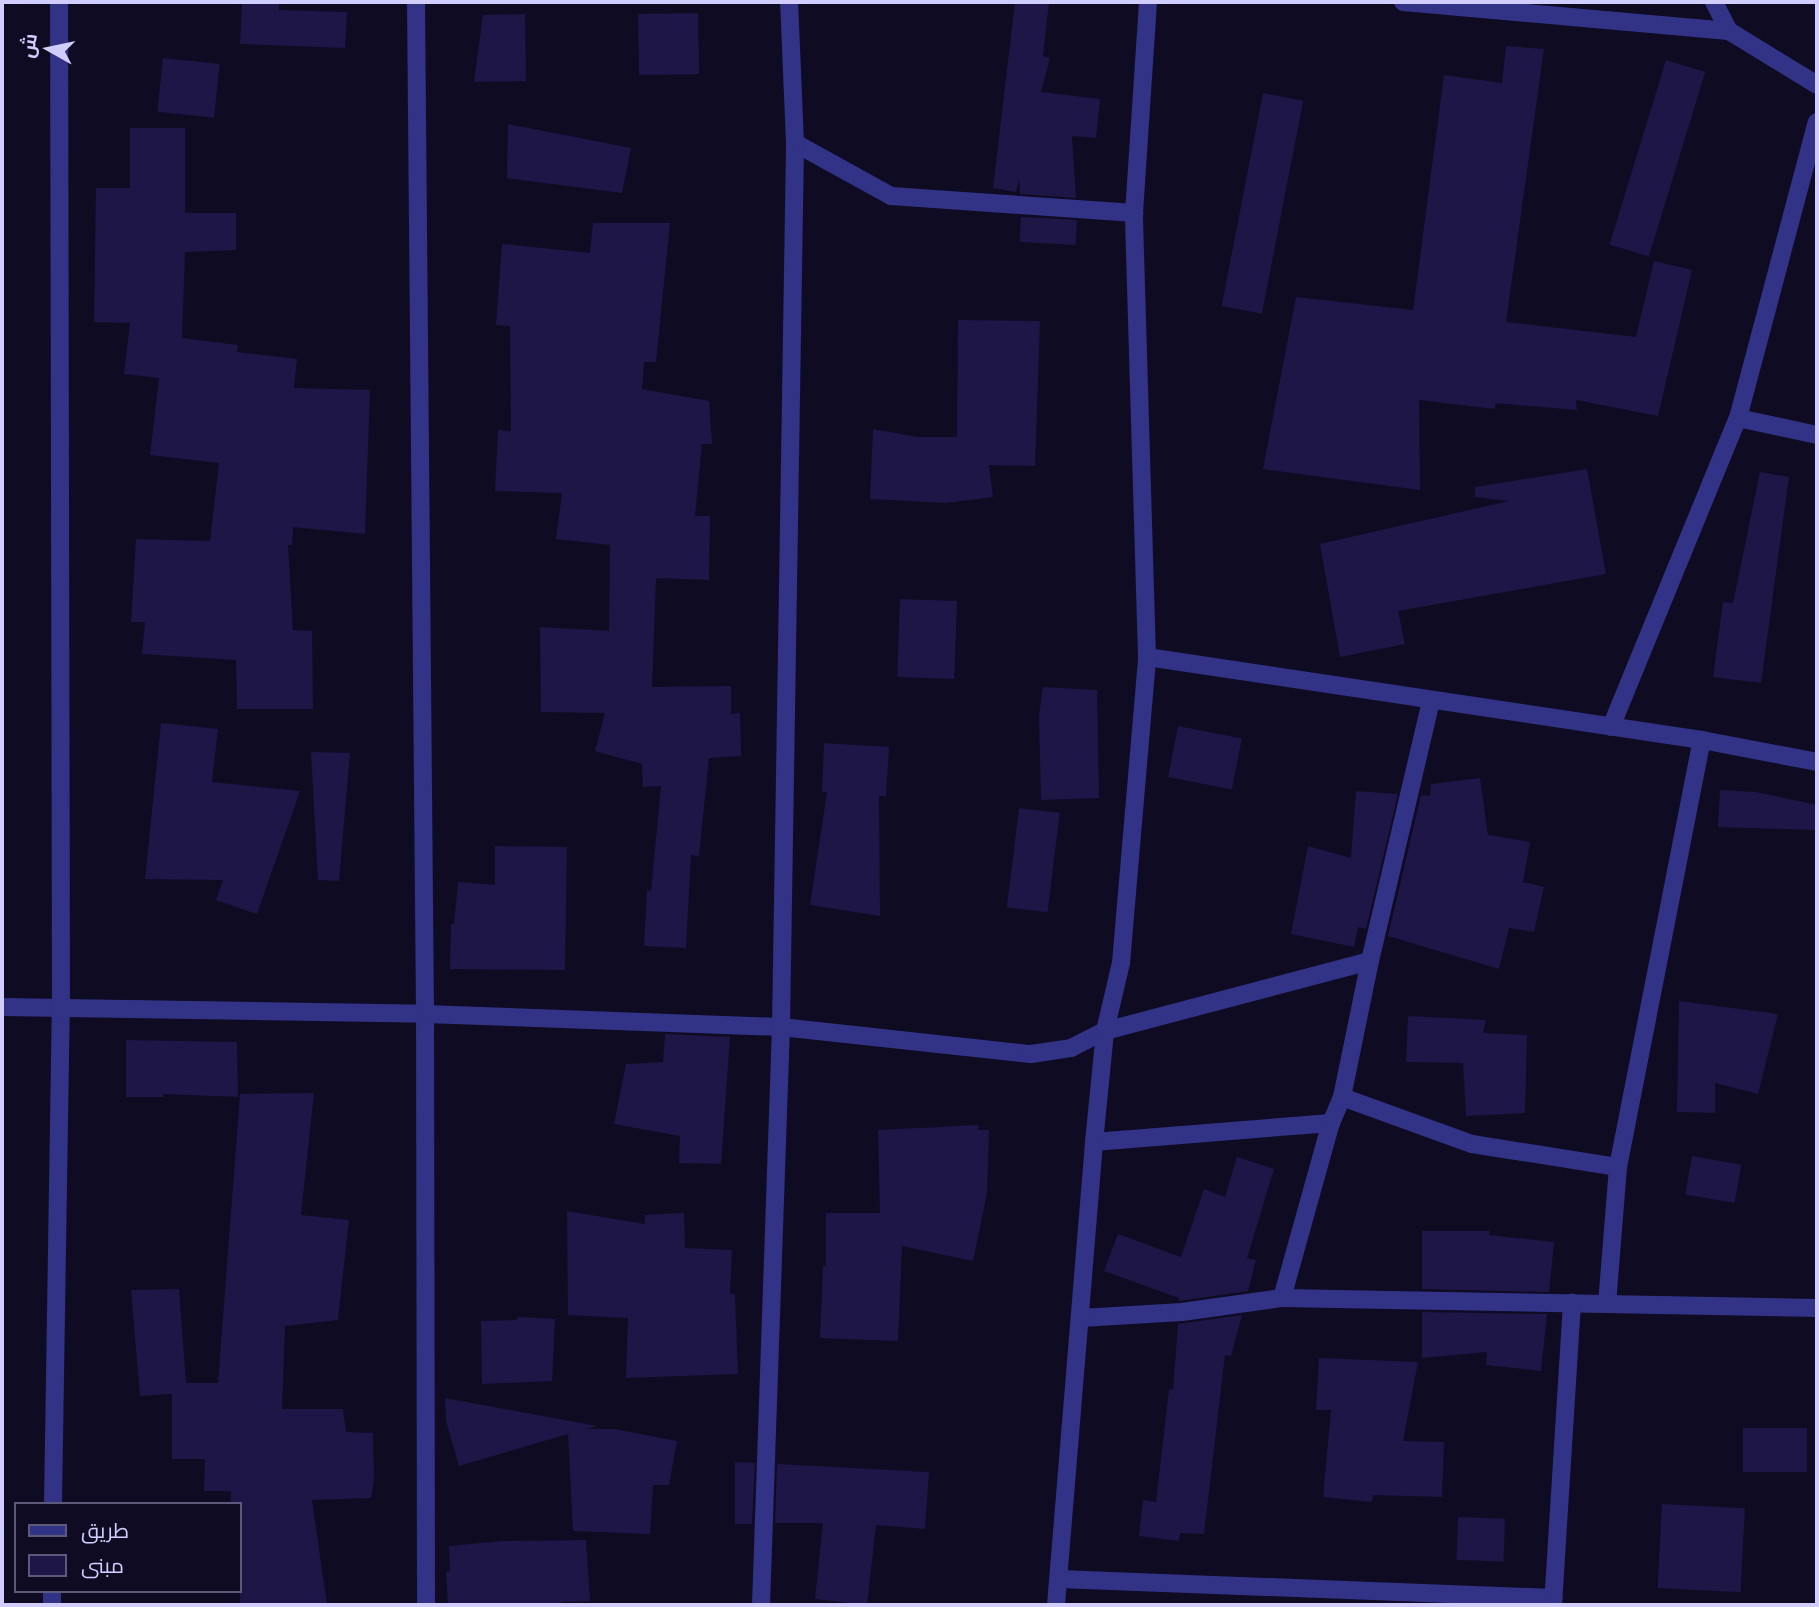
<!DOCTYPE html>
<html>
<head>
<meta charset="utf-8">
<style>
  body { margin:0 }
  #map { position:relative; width:1819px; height:1607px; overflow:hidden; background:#0f0b23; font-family:Lato,Cairo,sans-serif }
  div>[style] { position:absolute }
  .building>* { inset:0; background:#1e1646; transform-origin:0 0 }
  .minor>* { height:18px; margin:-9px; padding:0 9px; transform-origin:9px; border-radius:9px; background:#323287 }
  span { translate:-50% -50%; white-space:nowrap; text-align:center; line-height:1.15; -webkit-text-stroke:5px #0f0b23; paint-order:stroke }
  .frame { position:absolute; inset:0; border:4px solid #d1cdff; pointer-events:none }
  .legend { position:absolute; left:14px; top:1502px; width:228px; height:91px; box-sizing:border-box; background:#0f0b23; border:2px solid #5d597b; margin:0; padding:9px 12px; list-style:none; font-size:21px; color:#d1cdff }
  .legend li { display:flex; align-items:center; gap:14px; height:35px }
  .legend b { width:35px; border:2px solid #5d597b }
  .north { position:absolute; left:14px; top:14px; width:70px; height:70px; -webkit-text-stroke:5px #0f0b23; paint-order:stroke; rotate:279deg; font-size:19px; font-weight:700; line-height:28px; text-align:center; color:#d1cdff }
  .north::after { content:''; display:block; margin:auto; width:24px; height:32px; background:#d1cdff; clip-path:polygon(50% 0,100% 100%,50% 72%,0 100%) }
</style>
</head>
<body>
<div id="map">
  <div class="building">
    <i style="clip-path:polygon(242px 2px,279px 2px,279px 10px,347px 12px,345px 48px,240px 44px)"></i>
    <i style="clip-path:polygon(1015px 2px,1049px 2px,1043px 56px,1050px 58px,1041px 92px,1100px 99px,1096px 138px,1072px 136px,1076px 198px,1020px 194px,1019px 180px,1016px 192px,993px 188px)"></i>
    <i style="left:698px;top:13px;width:61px;height:60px;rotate:89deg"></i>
    <i style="clip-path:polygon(525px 14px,526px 81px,474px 82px,483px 15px)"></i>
    <i style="clip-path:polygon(1506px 46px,1544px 49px,1506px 322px,1636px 337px,1654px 261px,1692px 270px,1658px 416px,1576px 400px,1577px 410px,1495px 403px,1495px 409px,1419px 400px,1420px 490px,1263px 469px,1296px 297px,1413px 310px,1444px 75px,1502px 83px)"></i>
    <i style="left:163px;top:58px;width:57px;height:54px;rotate:6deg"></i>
    <i style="left:1666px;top:60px;width:41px;height:193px;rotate:17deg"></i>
    <i style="left:1263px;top:93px;width:41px;height:217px;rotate:11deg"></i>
    <i style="clip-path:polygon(508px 124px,631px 148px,622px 193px,507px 178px)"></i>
    <i style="clip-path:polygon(130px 128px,185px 128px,185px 213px,236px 213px,236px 250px,185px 252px,182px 338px,238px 345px,237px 352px,297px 359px,294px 388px,370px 390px,365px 534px,293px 527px,292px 545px,288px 545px,293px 630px,312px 631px,313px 709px,237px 709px,236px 660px,142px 654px,145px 622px,131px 622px,136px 539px,210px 541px,219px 463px,150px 455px,159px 378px,124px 374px,130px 323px,94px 322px,96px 188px,130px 188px)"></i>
    <i style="left:1021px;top:217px;width:56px;height:25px;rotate:3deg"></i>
    <i style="clip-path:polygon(593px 223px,670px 223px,656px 362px,644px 362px,642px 389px,709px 401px,712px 444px,702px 444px,695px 516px,710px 516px,709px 580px,656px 578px,652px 687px,731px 686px,731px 714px,740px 713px,741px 756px,709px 758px,699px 856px,691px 855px,686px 948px,644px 946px,647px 890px,651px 891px,661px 786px,643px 787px,642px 764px,595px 751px,605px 713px,541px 712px,540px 627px,609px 631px,610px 545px,556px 539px,562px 493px,495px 491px,498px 430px,511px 431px,510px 326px,496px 325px,502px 244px,590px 253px)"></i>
    <i style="clip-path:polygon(958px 320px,1040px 321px,1035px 466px,989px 465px,993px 497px,946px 503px,870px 499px,873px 429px,917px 437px,957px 437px)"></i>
    <i style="clip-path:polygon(1587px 469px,1606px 574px,1398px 611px,1405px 644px,1340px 657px,1320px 544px,1509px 501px,1475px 497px,1475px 487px)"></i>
    <i style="clip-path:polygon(1760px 472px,1789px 477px,1761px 683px,1713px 677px,1723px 602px,1733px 603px)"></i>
    <i style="left:900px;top:599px;width:57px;height:78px;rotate:2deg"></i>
    <i style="clip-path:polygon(1043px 687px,1097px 690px,1099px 798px,1041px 800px,1039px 716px)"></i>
    <i style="clip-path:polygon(161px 723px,218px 729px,212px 782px,300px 791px,257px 914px,216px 900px,223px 880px,145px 879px)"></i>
    <i style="left:1178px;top:726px;width:65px;height:52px;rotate:11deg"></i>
    <i style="clip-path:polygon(824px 743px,889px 747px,886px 796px,879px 796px,880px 916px,810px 905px,827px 792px,822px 792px)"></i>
    <i style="clip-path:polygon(311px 752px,350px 753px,339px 881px,318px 880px)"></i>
    <i style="clip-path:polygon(1480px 778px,1488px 835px,1530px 842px,1523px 882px,1544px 887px,1534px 932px,1509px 928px,1499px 969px,1388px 936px,1421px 795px,1430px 796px,1431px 784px)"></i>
    <i style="clip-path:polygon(1720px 790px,1756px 792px,1817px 805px,1817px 830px,1718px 827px)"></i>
    <i style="clip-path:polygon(1356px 791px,1398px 794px,1366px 929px,1358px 927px,1354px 947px,1291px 934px,1308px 846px,1351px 858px)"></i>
    <i style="left:1019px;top:808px;width:41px;height:100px;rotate:7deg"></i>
    <i style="clip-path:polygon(495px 846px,567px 847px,565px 970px,450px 969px,451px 924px,454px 924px,458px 882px,495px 885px)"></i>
    <i style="clip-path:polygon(1679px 1001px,1778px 1014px,1758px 1094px,1715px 1083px,1715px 1113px,1677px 1112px)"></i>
    <i style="clip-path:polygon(1408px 1016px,1486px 1020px,1483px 1033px,1527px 1035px,1525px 1113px,1466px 1116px,1463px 1063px,1406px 1062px)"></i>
    <i style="clip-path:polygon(665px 1034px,730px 1037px,721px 1164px,679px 1163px,680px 1136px,614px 1124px,626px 1064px,663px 1062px)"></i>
    <i style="clip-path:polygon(126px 1040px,237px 1042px,238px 1097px,163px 1094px,164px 1097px,126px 1097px)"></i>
    <i style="clip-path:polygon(314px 1093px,301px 1215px,349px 1220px,338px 1320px,285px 1326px,282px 1409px,343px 1409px,346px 1432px,373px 1433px,374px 1479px,371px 1498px,312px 1500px,327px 1605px,240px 1605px,240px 1504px,231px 1504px,231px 1491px,204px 1491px,205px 1459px,172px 1459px,172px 1394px,140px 1396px,131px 1290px,179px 1289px,186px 1383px,218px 1383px,240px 1094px)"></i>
    <i style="clip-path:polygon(979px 1125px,978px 1130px,989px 1130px,987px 1193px,973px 1261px,902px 1246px,898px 1341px,820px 1338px,823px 1266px,826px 1266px,826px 1213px,880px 1213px,878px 1130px)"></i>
    <i style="left:1692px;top:1156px;width:50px;height:39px;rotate:10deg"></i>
    <i style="clip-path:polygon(1237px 1157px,1274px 1169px,1247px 1258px,1256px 1260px,1248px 1291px,1179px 1301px,1179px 1298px,1104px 1271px,1118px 1234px,1181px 1257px,1204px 1189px,1225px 1197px)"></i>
    <i style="clip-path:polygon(567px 1211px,645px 1224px,645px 1215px,684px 1213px,685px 1248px,732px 1250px,730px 1294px,735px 1294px,738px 1374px,626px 1378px,628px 1318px,568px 1315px)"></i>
    <i style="clip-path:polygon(1422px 1231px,1490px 1231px,1489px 1235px,1554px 1242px,1549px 1292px,1422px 1289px)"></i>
    <i style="clip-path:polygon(1422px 1312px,1547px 1314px,1541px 1371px,1486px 1365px,1487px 1352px,1422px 1358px)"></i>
    <i style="clip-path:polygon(1242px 1315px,1231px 1356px,1225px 1355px,1204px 1534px,1180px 1533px,1179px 1541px,1139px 1536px,1143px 1500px,1156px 1502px,1169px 1389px,1173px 1390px,1178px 1324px)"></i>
    <i style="clip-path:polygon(517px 1317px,555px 1319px,552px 1381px,482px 1384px,481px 1321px,517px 1320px)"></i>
    <i style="clip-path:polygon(1319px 1358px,1418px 1362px,1403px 1441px,1444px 1442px,1442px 1497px,1373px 1495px,1372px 1502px,1323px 1497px,1331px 1410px,1316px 1410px)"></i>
    <i style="clip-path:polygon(445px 1398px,597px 1426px,586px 1429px,615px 1429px,677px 1441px,669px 1485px,653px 1485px,650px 1534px,573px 1531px,568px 1434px,459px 1466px,446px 1421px)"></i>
    <i style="left:1743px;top:1428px;width:64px;height:44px"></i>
    <i style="clip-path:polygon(735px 1462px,755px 1463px,752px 1524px,735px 1524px)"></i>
    <i style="clip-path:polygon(777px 1464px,929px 1472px,925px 1529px,876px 1525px,867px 1605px,815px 1599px,823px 1523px,775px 1523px)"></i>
    <i style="left:1662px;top:1504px;width:83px;height:84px;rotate:3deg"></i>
    <i style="left:1458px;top:1517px;width:47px;height:43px;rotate:2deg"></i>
    <i style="clip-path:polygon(586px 1540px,590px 1601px,561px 1602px,561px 1605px,448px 1605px,446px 1572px,450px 1571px,449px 1546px,502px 1541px)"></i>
  </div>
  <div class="minor">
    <i style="left:416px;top:2px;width:1012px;rotate:89.49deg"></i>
    <i style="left:425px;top:1014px;width:591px;rotate:89.9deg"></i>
    <i style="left:1403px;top:2px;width:327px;rotate:5.1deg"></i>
    <i style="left:1729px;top:31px;width:103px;rotate:31.5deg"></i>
    <i style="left:1714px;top:2px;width:33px;rotate:63deg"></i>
    <i style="left:795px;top:143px;width:110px;rotate:28.9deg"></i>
    <i style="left:891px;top:196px;width:244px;rotate:4deg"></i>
    <i style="left:1738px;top:418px;width:81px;rotate:12.1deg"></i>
    <i style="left:1147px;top:657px;width:561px;rotate:8.51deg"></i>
    <i style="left:1702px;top:740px;width:117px;rotate:10.8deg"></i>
    <i style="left:1611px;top:727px;width:334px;rotate:-67.7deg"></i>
    <i style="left:1738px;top:418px;width:306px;rotate:-75.1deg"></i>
    <i style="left:2px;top:1007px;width:423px;rotate:0.9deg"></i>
    <i style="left:425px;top:1014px;width:356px;rotate:2.1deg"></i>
    <i style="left:781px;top:1027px;width:251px;rotate:6.2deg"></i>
    <i style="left:1031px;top:1054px;width:40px;rotate:-8.5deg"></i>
    <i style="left:1071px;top:1048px;width:38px;rotate:-27deg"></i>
    <i style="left:1105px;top:1031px;width:274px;rotate:-14.8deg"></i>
    <i style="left:1342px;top:1097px;width:138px;rotate:19.9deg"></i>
    <i style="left:1472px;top:1144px;width:148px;rotate:9deg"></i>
    <i style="left:1094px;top:1142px;width:238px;rotate:-4.6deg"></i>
    <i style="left:1282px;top:1298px;width:182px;rotate:-74.4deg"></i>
    <i style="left:1331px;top:1123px;width:28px;rotate:-67deg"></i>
    <i style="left:1342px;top:1097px;width:139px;rotate:-78.4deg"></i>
    <i style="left:1370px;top:961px;width:267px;rotate:-76.8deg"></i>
    <i style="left:1607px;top:1304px;width:137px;rotate:-85.4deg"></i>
    <i style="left:1618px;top:1167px;width:435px;rotate:-78.9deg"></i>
    <i style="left:1081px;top:1318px;width:101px;rotate:-3.4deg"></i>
    <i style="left:1182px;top:1312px;width:101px;rotate:-8deg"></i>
    <i style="left:1282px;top:1298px;width:535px;rotate:1.07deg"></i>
    <i style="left:53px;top:1504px;width:496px;rotate:-89.1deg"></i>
    <i style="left:61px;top:1008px;width:1006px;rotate:-90.11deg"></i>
    <i style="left:1059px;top:1579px;width:495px;rotate:2.2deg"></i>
    <i style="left:52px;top:1605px;width:14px;rotate:-90deg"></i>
    <i style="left:761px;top:1605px;width:578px;rotate:-88.02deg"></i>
    <i style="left:781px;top:1027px;width:884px;rotate:-89.09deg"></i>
    <i style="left:795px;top:143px;width:141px;rotate:-92.4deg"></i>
    <i style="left:1056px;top:1605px;width:465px;rotate:-85.3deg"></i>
    <i style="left:1094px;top:1142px;width:112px;rotate:-84.3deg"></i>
    <i style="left:1105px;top:1031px;width:70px;rotate:-76.8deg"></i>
    <i style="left:1121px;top:963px;width:307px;rotate:-85.1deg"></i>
    <i style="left:1147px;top:657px;width:444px;rotate:-91.7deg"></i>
    <i style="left:1134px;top:213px;width:211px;rotate:-86.2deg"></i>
    <i style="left:1553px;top:1605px;width:303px;rotate:-86.4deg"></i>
  </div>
  <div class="frame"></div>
  <ul class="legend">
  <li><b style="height:9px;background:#323287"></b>طريق</li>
  <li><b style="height:19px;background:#1e1646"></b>مبنى</li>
  </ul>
  <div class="north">ش</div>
</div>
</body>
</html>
